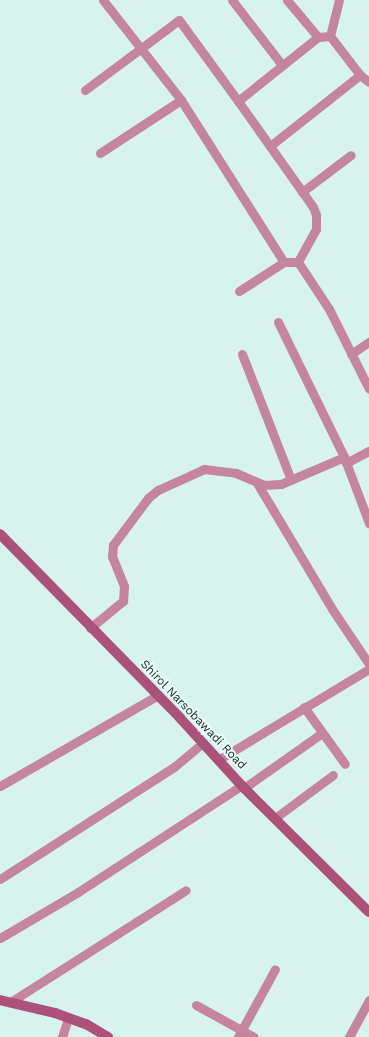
<!DOCTYPE html>
<html>
<head>
<meta charset="utf-8">
<style>
  body { margin:0 }
  #map { position:relative; width:369px; height:1037px; overflow:hidden; background:#d7f3ed; font-family:"Work Sans",sans-serif }
  div>[style] { position:absolute }
  .street>* { height:9px; margin:-4.5px; padding:0 4.5px; transform-origin:4.5px; border-radius:4.5px; background:#c5859f }
  .secondary>* { height:10px; margin:-5px; padding:0 5px; transform-origin:5px; border-radius:5px; background:#ac517a }
  span { translate:-50% -50%; white-space:nowrap; text-align:center; line-height:1.15; -webkit-text-stroke:4px #e8fffa; paint-order:stroke }
  .street-label { font-size:12px; color:#192422 }
</style>
</head>
<body>
<div id="map">
  <div class="street">
    <i style="left:103px;top:0;width:127px;rotate:52deg"></i>
    <i style="left:181px;top:100px;width:192px;rotate:57.6deg"></i>
    <i style="left:284px;top:262px;width:14px"></i>
    <i style="left:298px;top:262px;width:56px;rotate:56.6deg"></i>
    <i style="left:329px;top:309px;width:89px;rotate:63.4deg"></i>
    <i style="left:232px;top:0;width:82px;rotate:52.4deg"></i>
    <i style="left:287px;top:0;width:48px;rotate:50deg"></i>
    <i style="left:330px;top:36px;width:49px;rotate:52.4deg"></i>
    <i style="left:360px;top:75px;width:11px;rotate:38deg"></i>
    <i style="left:85px;top:90px;width:117px;rotate:-36.7deg"></i>
    <i style="left:179px;top:20px;width:100px;rotate:53.9deg"></i>
    <i style="left:238px;top:101px;width:102px;rotate:-38.7deg"></i>
    <i style="left:318px;top:37px;width:12px;rotate:-5deg"></i>
    <i style="left:330px;top:36px;width:37px;rotate:-76deg"></i>
    <i style="left:238px;top:101px;width:130px;rotate:54.7deg"></i>
    <i style="left:313px;top:207px;width:9px;rotate:69deg"></i>
    <i style="left:316px;top:215px;width:14px;rotate:90deg"></i>
    <i style="left:316px;top:229px;width:38px;rotate:119deg"></i>
    <i style="left:270px;top:146px;width:115px;rotate:-38.3deg"></i>
    <i style="left:100px;top:153px;width:97px;rotate:-33.2deg"></i>
    <i style="left:302px;top:192px;width:61px;rotate:-37.1deg"></i>
    <i style="left:239px;top:291px;width:54px;rotate:-32.8deg"></i>
    <i style="left:278px;top:322px;width:150px;rotate:63.9deg"></i>
    <i style="left:344px;top:457px;width:71px;rotate:69.3deg"></i>
    <i style="left:242px;top:354px;width:135px;rotate:68.7deg"></i>
    <i style="left:351px;top:354px;width:22px;rotate:-34deg"></i>
    <i style="left:346px;top:463px;width:26px;rotate:-28deg"></i>
    <i style="left:257px;top:483px;width:147px;rotate:59.2deg"></i>
    <i style="left:332px;top:609px;width:66px;rotate:56.1deg"></i>
    <i style="left:90px;top:628px;width:43px;rotate:-39.3deg"></i>
    <i style="left:123px;top:601px;width:15px;rotate:-86deg"></i>
    <i style="left:124px;top:586px;width:31px;rotate:-112deg"></i>
    <i style="left:112px;top:557px;width:12px;rotate:-85deg"></i>
    <i style="left:113px;top:545px;width:59px;rotate:-53.3deg"></i>
    <i style="left:148px;top:498px;width:13px;rotate:-39deg"></i>
    <i style="left:158px;top:490px;width:51px;rotate:-24.5deg"></i>
    <i style="left:204px;top:469px;width:32px;rotate:7deg"></i>
    <i style="left:236px;top:473px;width:30px;rotate:23deg"></i>
    <i style="left:264px;top:485px;width:17px;rotate:-3deg"></i>
    <i style="left:281px;top:484px;width:69px;rotate:-23.2deg"></i>
    <i style="left:304px;top:707px;width:70px;rotate:54.3deg"></i>
    <i style="left:218px;top:760px;width:176px;rotate:-31.1deg"></i>
    <i style="left:0;top:786px;width:182px;rotate:-29.9deg"></i>
    <i style="left:244px;top:788px;width:95px;rotate:-35.2deg"></i>
    <i style="left:275px;top:818px;width:72px;rotate:-36.6deg"></i>
    <i style="left:0;top:879px;width:207px;rotate:-32.8deg"></i>
    <i style="left:174px;top:767px;width:38px;rotate:-40deg"></i>
    <i style="left:0;top:938px;width:91px;rotate:-30.5deg"></i>
    <i style="left:78px;top:892px;width:196px;rotate:-33.1deg"></i>
    <i style="left:12px;top:1001px;width:206px;rotate:-32.5deg"></i>
    <i style="left:196px;top:1005px;width:66px;rotate:28.9deg"></i>
    <i style="left:62px;top:1037px;width:20px;rotate:-72deg"></i>
    <i style="left:238px;top:1037px;width:77px;rotate:-61.4deg"></i>
    <i style="left:349px;top:1037px;width:42px;rotate:-61.6deg"></i>
  </div>
  <div class="secondary">
    <i style="left:0;top:534px;width:257px;rotate:45.6deg"></i>
    <i style="left:180px;top:718px;width:95px;rotate:47.6deg"></i>
    <i style="left:244px;top:788px;width:176px;rotate:44.8deg"></i>
    <i style="left:0;top:1000px;width:57px;rotate:13.3deg"></i>
    <i style="left:55px;top:1013px;width:33px;rotate:20deg"></i>
    <i style="left:86px;top:1024px;width:26px;rotate:31deg"></i>
  </div>
  <div class="street-label">
    <span style="left:193px;top:715px;rotate:46deg">Shirol Narsobawadi Road</span>
  </div>
</div>
</body>
</html>
